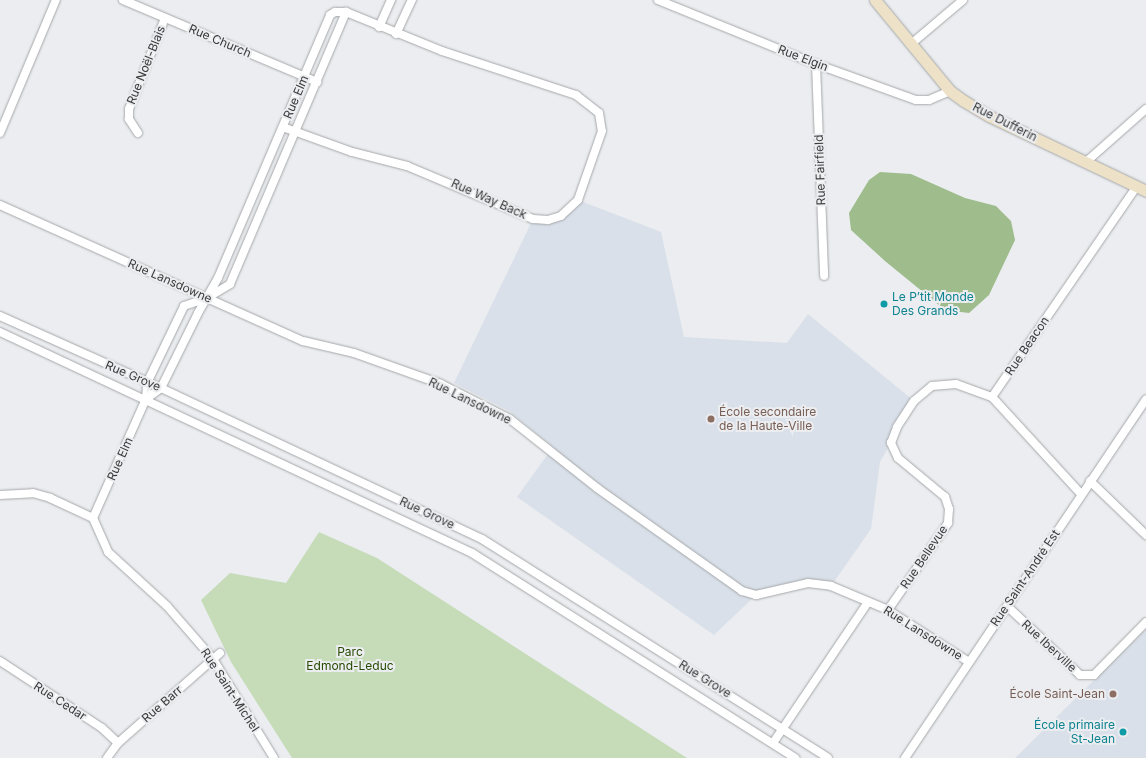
<!DOCTYPE html>
<html>
<head>
<meta charset="utf-8">
<style>
  body { margin:0 }
  #map { position:relative; width:1146px; height:758px; overflow:hidden; background:#ebedf0; font-family:Inter,sans-serif }
  div>[style] { position:absolute }
  .built>* { inset:0; background:#d9e0e9 }
  .green>* { inset:0; background:#c6dcb9 }
  .forest>* { inset:0; background:#9ebc8c }
  .roads { filter:drop-shadow(0 0 1px #a5a7a9) drop-shadow(0 0 1px #a5a7a9) }
  .minor>* { height:8px; margin:-4px; padding:0 4px; transform-origin:4px; border-radius:4px; background:#fff }
  .secondary>* { height:11px; margin:-5.5px; padding:0 5.5px; transform-origin:5.5px; border-radius:5.5px; background:#ede1c8 }
  .dots>* { width:11px; height:11px; translate:-50% -50%; box-sizing:border-box; border:2px solid #ebedf0; border-radius:50% }
  span { translate:-50% -50%; white-space:nowrap; text-align:center; line-height:1.15; -webkit-text-stroke:4px #ebedf0; paint-order:stroke }
  .street-label { font-size:12px; color:#3b3b3c }
  .culture-label { font-size:12px; color:#0d838f }
  .left { translate:0 -50%; text-align:left }
  .right { translate:-100% -50%; text-align:right }
  .education-label { font-size:12px; color:#785e54 }
  .park-label { font-size:12px; color:#274b02 }
</style>
</head>
<body>
<div id="map">
  <div class="built">
    <i style="clip-path:polygon(578px 200px,661px 232px,684px 337px,787px 343px,808px 314px,914px 401px,880px 462px,871px 529px,831px 586px,808px 583px,756px 595px,714px 635px,517px 497px,553px 447px,509px 411px,454px 383px,533px 219px,548px 220px)"></i>
    <i style="clip-path:polygon(1146px 629px,1146px 758px,1015px 758px)"></i>
  </div>
  <div class="green">
    <i style="clip-path:polygon(319px 532px,377px 558px,687px 758px,292px 758px,231px 662px,201px 600px,230px 573px,286px 583px)"></i>
  </div>
  <div class="forest">
    <i style="clip-path:polygon(880px 172px,911px 174px,965px 198px,996px 206px,1011px 221px,1015px 240px,989px 295px,969px 313px,945px 310px,885px 261px,851px 230px,849px 213px,869px 180px)"></i>
  </div>
  <div class="roads">
    <div class="minor">
      <i style="left:123px;top:0;width:211px;rotate:22.9deg"></i>
      <i style="left:658px;top:0;width:170px;rotate:22.1deg"></i>
      <i style="left:816px;top:64px;width:106px;rotate:19.8deg"></i>
      <i style="left:916px;top:100px;width:13px"></i>
      <i style="left:929px;top:100px;width:23px;rotate:-23deg"></i>
      <i style="left:379px;top:27px;width:30px;rotate:-66deg"></i>
      <i style="left:396px;top:34px;width:38px;rotate:-65deg"></i>
      <i style="left:911px;top:44px;width:68px;rotate:-40.2deg"></i>
      <i style="left:816px;top:64px;width:212px;rotate:87.8deg"></i>
      <i style="left:0;top:133px;width:144px;rotate:-67.2deg"></i>
      <i style="left:138px;top:133px;width:17px;rotate:-123deg"></i>
      <i style="left:129px;top:119px;width:10px;rotate:-90deg"></i>
      <i style="left:129px;top:109px;width:98px;rotate:-68.4deg"></i>
      <i style="left:1086px;top:162px;width:80px;rotate:-41.5deg"></i>
      <i style="left:0;top:205px;width:332px;rotate:24.2deg"></i>
      <i style="left:303px;top:341px;width:52px;rotate:13.2deg"></i>
      <i style="left:354px;top:353px;width:92px;rotate:19.6deg"></i>
      <i style="left:441px;top:384px;width:77px;rotate:26.9deg"></i>
      <i style="left:510px;top:419px;width:111px;rotate:38.4deg"></i>
      <i style="left:597px;top:488px;width:178px;rotate:35.4deg"></i>
      <i style="left:742px;top:591px;width:15px;rotate:16deg"></i>
      <i style="left:756px;top:595px;width:53px;rotate:-13deg"></i>
      <i style="left:808px;top:583px;width:23px;rotate:7deg"></i>
      <i style="left:831px;top:586px;width:62px;rotate:22.8deg"></i>
      <i style="left:888px;top:610px;width:96px;rotate:32.7deg"></i>
      <i style="left:0;top:316px;width:176px;rotate:24.1deg"></i>
      <i style="left:161px;top:388px;width:355px;rotate:25.2deg"></i>
      <i style="left:482px;top:539px;width:409px;rotate:32.3deg"></i>
      <i style="left:0;top:332px;width:521px;rotate:25.09deg"></i>
      <i style="left:472px;top:553px;width:383px;rotate:32.4deg"></i>
      <i style="left:146px;top:399px;width:19px;rotate:-36deg"></i>
      <i style="left:161px;top:388px;width:84px;rotate:-63.7deg"></i>
      <i style="left:198px;top:313px;width:40px;rotate:-60.3deg"></i>
      <i style="left:218px;top:278px;width:286px;rotate:-66.9deg"></i>
      <i style="left:330px;top:15px;width:6px;rotate:-31deg"></i>
      <i style="left:335px;top:12px;width:11px"></i>
      <i style="left:346px;top:12px;width:104px;rotate:22.1deg"></i>
      <i style="left:442px;top:51px;width:141px;rotate:18.2deg"></i>
      <i style="left:576px;top:95px;width:29px;rotate:38deg"></i>
      <i style="left:599px;top:113px;width:18px;rotate:81deg"></i>
      <i style="left:602px;top:131px;width:73px;rotate:109.2deg"></i>
      <i style="left:578px;top:200px;width:23px;rotate:137deg"></i>
      <i style="left:561px;top:216px;width:14px;rotate:163deg"></i>
      <i style="left:548px;top:220px;width:15px;rotate:-176deg"></i>
      <i style="left:533px;top:219px;width:137px;rotate:-157.2deg"></i>
      <i style="left:407px;top:166px;width:57px;rotate:-165.7deg"></i>
      <i style="left:352px;top:152px;width:73px;rotate:-160.1deg"></i>
      <i style="left:1090px;top:481px;width:78px;rotate:44deg"></i>
      <i style="left:1081px;top:494px;width:132px;rotate:-132.5deg"></i>
      <i style="left:992px;top:397px;width:256px;rotate:-55.5deg"></i>
      <i style="left:0;top:495px;width:33px;rotate:-3deg"></i>
      <i style="left:33px;top:493px;width:18px;rotate:16deg"></i>
      <i style="left:50px;top:498px;width:47px;rotate:24.9deg"></i>
      <i style="left:93px;top:518px;width:37px;rotate:66deg"></i>
      <i style="left:108px;top:552px;width:80px;rotate:42.5deg"></i>
      <i style="left:167px;top:606px;width:70px;rotate:49deg"></i>
      <i style="left:213px;top:659px;width:116px;rotate:58.4deg"></i>
      <i style="left:93px;top:518px;width:130px;rotate:-66deg"></i>
      <i style="left:146px;top:399px;width:16px;rotate:-86deg"></i>
      <i style="left:147px;top:383px;width:85px;rotate:-64.3deg"></i>
      <i style="left:184px;top:306px;width:24px;rotate:-19deg"></i>
      <i style="left:207px;top:298px;width:27px;rotate:-31deg"></i>
      <i style="left:230px;top:284px;width:296px;rotate:-66.9deg"></i>
      <i style="left:1007px;top:606px;width:100px;rotate:43.4deg"></i>
      <i style="left:1080px;top:675px;width:14px"></i>
      <i style="left:1094px;top:675px;width:74px;rotate:-45.5deg"></i>
      <i style="left:888px;top:610px;width:106px;rotate:-55.4deg"></i>
      <i style="left:948px;top:523px;width:14px;rotate:-86deg"></i>
      <i style="left:949px;top:509px;width:13px;rotate:-108deg"></i>
      <i style="left:945px;top:497px;width:61px;rotate:-140.3deg"></i>
      <i style="left:898px;top:458px;width:17px;rotate:-115deg"></i>
      <i style="left:891px;top:443px;width:17px;rotate:-69deg"></i>
      <i style="left:897px;top:427px;width:31px;rotate:-57deg"></i>
      <i style="left:914px;top:401px;width:23px;rotate:-40deg"></i>
      <i style="left:932px;top:386px;width:24px;rotate:-5deg"></i>
      <i style="left:956px;top:384px;width:38px;rotate:20deg"></i>
      <i style="left:0;top:661px;width:122px;rotate:33.3deg"></i>
      <i style="left:102px;top:728px;width:22px;rotate:43deg"></i>
      <i style="left:773px;top:743px;width:170px;rotate:-56deg"></i>
      <i style="left:107px;top:758px;width:19px;rotate:-54deg"></i>
      <i style="left:118px;top:743px;width:136px;rotate:-41.4deg"></i>
      <i style="left:905px;top:758px;width:432px;rotate:-56.1deg"></i>
    </div>
    <div class="secondary">
      <i style="left:875px;top:0;width:118px;rotate:50.5deg"></i>
      <i style="left:950px;top:91px;width:17px;rotate:36deg"></i>
      <i style="left:964px;top:101px;width:29px;rotate:31deg"></i>
      <i style="left:989px;top:116px;width:174px;rotate:25.5deg"></i>
    </div>
  </div>
  <div class="dots">
    <i style="left:884px;top:304px;background:#0f9aa8"></i>
    <i style="left:711px;top:419px;background:#8d6e63"></i>
    <i style="left:1113px;top:694px;background:#8d6e63"></i>
    <i style="left:1123px;top:732px;background:#0f9aa8"></i>
  </div>
  <div class="street-label">
    <span style="left:220px;top:41px;rotate:23deg">Rue Church</span>
    <span style="left:803px;top:58px;rotate:21deg">Rue Elgin</span>
    <span style="left:146px;top:65px;rotate:-68deg">Rue Noël-Blais</span>
    <span style="left:296px;top:97px;rotate:-67deg">Rue Elm</span>
    <span style="left:1005px;top:122px;rotate:27deg">Rue Dufferin</span>
    <span style="left:820px;top:170px;rotate:-92deg">Rue Fairfield</span>
    <span style="left:489px;top:199px;rotate:24deg">Rue Way Back</span>
    <span style="left:170px;top:281px;rotate:24deg">Rue Lansdowne</span>
    <span style="left:1027px;top:346px;rotate:-56deg">Rue Beacon</span>
    <span style="left:133px;top:376px;rotate:23deg">Rue Grove</span>
    <span style="left:470px;top:401px;rotate:26deg">Rue Lansdowne</span>
    <span style="left:120px;top:459px;rotate:-66deg">Rue Elm</span>
    <span style="left:427px;top:513px;rotate:25deg">Rue Grove</span>
    <span style="left:924px;top:557px;rotate:-56deg">Rue Bellevue</span>
    <span style="left:1025px;top:578px;rotate:-56deg">Rue Saint-André Est</span>
    <span style="left:923px;top:633px;rotate:32deg">Rue Lansdowne</span>
    <span style="left:1049px;top:646px;rotate:43deg">Rue Iberville</span>
    <span style="left:705px;top:679px;rotate:32deg">Rue Grove</span>
    <span style="left:230px;top:690px;rotate:57deg">Rue Saint-Michel</span>
    <span style="left:60px;top:701px;rotate:33deg">Rue Cedar</span>
    <span style="left:162px;top:704px;rotate:-41deg">Rue Barr</span>
  </div>
  <div class="culture-label">
    <span class="left" style="left:892px;top:304px">Le P’tit Monde<br>Des Grands</span>
    <span class="right" style="left:1115px;top:732px">École primaire<br>St-Jean</span>
  </div>
  <div class="education-label">
    <span class="left" style="left:719px;top:419px">École secondaire<br>de la Haute-Ville</span>
    <span class="right" style="left:1105px;top:694px">École Saint-Jean</span>
  </div>
  <div class="park-label">
    <span style="left:350px;top:659px">Parc<br>Edmond-Leduc</span>
  </div>
</div>
</body>
</html>
